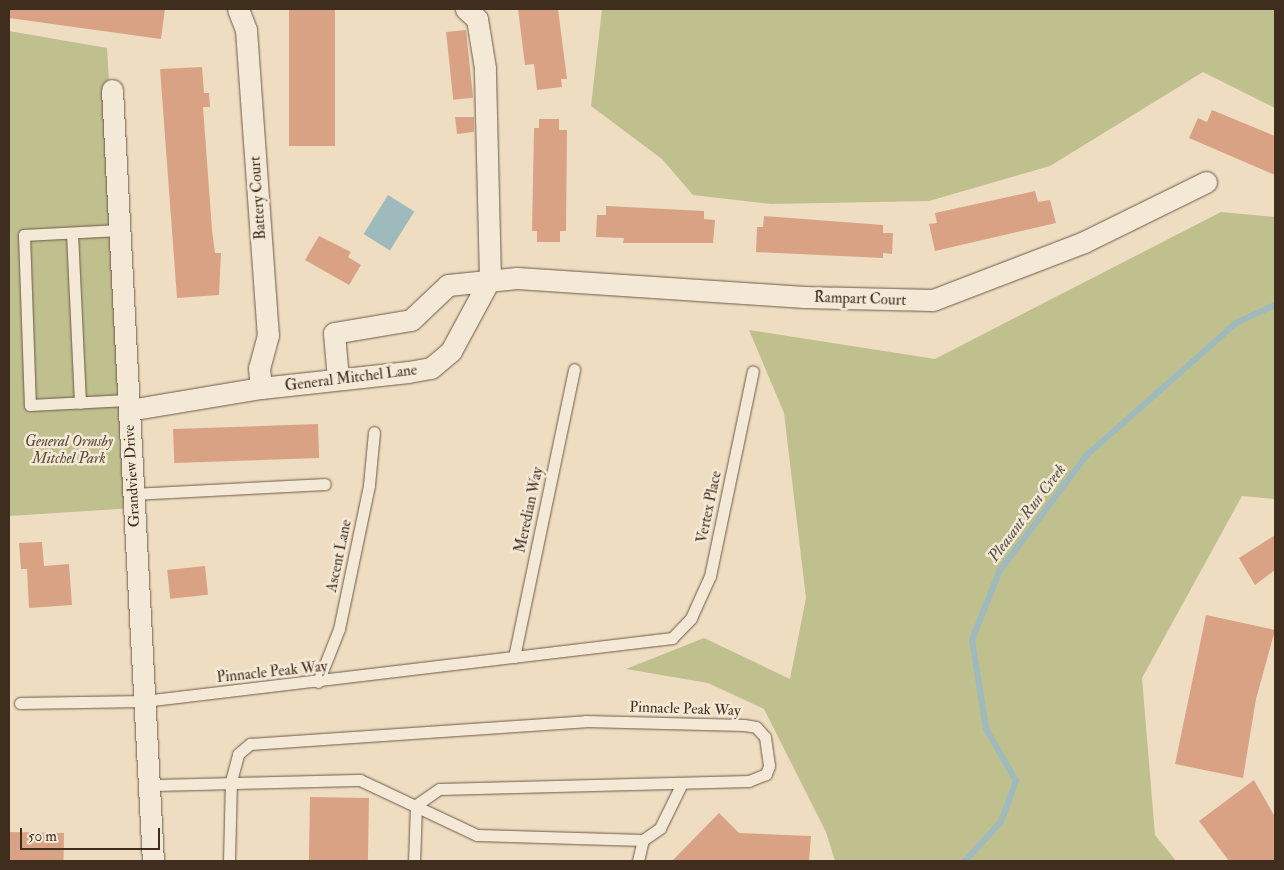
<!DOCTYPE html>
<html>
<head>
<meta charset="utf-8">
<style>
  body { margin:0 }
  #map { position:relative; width:1284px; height:870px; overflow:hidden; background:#eeddc1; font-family:"IM FELL Double Pica",serif }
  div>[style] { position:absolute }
  .green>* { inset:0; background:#c0bf8e }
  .water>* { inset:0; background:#9ebabd; transform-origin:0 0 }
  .stream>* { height:5.5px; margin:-2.75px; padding:0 2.75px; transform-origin:2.75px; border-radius:2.75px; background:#9ebabd }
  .building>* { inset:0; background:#d9a284; transform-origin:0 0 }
  .roads { filter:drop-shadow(0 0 1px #6b5a47) drop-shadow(0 0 1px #6b5a47) }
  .service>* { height:11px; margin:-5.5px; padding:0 5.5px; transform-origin:5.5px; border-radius:5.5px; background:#f4e9d7 }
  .minor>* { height:21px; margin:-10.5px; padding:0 10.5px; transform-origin:10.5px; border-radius:10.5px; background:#f4e9d7 }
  span { translate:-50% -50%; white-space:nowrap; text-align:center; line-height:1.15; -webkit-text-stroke:5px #f4e9d7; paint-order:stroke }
  .street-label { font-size:15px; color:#3f2e1e }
  .park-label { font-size:15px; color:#594b34; font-style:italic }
  .water-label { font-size:16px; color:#575146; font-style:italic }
  .frame { position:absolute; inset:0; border:10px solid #3f2e1e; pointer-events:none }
  .scale { position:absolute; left:20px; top:828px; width:140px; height:22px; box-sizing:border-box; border:2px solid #3f2e1e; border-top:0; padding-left:6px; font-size:15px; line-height:18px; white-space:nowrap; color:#3f2e1e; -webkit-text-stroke:4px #f4e9d7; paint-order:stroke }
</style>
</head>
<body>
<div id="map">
  <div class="green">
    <i style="clip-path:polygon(602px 9px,1275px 9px,1275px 108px,1203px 72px,1050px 166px,929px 201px,771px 204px,693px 195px,662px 159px,591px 106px)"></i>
    <i style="clip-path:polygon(9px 31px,107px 48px,134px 508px,9px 516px)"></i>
    <i style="clip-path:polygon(1221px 212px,1275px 217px,1275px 499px,1242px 496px,1142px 678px,1155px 835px,1176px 861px,835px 861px,826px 832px,764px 709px,708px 683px,626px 669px,704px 638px,790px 679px,806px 598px,784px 413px,749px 330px,935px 359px)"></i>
  </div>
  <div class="water">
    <i style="left:388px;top:195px;width:31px;height:46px;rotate:32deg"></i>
  </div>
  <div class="stream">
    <i style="left:965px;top:861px;width:53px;rotate:-47.3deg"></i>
    <i style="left:1001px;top:822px;width:44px;rotate:-69.9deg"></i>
    <i style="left:1016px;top:781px;width:60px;rotate:-120deg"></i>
    <i style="left:986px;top:729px;width:90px;rotate:-98.9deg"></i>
    <i style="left:972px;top:640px;width:73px;rotate:-68.3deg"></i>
    <i style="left:999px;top:572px;width:146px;rotate:-53.1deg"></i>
    <i style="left:1087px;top:455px;width:199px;rotate:-41.5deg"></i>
    <i style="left:1236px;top:323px;width:43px;rotate:-24.8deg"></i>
  </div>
  <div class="building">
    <i style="clip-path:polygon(9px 9px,165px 9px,161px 39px,9px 18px)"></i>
    <i style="left:289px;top:9px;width:46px;height:137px"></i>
    <i style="clip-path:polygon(518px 9px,558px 9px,567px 79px,561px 79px,562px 87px,537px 90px,534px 64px,525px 65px)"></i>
    <i style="left:466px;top:30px;width:68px;height:20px;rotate:84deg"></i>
    <i style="clip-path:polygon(202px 67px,204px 93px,209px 93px,210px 107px,203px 107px,212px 230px,215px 253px,221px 253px,219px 295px,177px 298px,160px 69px)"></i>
    <i style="clip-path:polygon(1212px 110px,1275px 136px,1275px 175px,1189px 138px,1198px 118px,1207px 122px)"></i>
    <i style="clip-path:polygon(455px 117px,474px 117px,474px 132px,457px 134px)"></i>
    <i style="clip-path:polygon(539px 119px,559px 119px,559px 130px,567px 130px,566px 231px,560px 231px,560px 242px,537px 242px,537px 231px,532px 231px,534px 128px,539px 128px)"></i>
    <i style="clip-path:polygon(1035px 191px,1038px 202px,1050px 200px,1056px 223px,935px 251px,929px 224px,937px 223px,935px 213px)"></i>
    <i style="clip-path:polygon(606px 206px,704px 211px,704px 219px,715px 220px,713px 243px,623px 243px,624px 238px,596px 237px,597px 215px,606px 215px)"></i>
    <i style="clip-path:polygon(764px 216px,883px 225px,883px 233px,893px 233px,892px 254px,883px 253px,883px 258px,756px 252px,757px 227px,763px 227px)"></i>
    <i style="clip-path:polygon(319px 236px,351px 252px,348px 257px,361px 265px,349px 285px,305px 260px)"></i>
    <i style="left:318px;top:424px;width:34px;height:145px;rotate:88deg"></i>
    <i style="clip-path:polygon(1275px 535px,1275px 570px,1255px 585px,1239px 558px)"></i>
    <i style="clip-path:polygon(42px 542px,44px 566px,69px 564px,72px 605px,29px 608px,27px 569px,21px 569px,19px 543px)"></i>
    <i style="left:205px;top:566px;width:29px;height:38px;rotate:84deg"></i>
    <i style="clip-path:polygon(1206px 615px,1275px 630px,1256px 699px,1243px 778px,1175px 764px)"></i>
    <i style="clip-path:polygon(1254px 780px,1275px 817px,1275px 861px,1229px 861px,1199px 821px)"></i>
    <i style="left:310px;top:797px;width:59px;height:64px;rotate:1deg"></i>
    <i style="clip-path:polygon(719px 813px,739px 833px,811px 836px,809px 861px,672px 861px)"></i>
    <i style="left:9px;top:832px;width:55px;height:29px;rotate:1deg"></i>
  </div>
  <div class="roads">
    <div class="service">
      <i style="left:119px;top:230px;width:95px;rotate:177deg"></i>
      <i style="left:24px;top:235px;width:170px;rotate:88deg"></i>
      <i style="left:30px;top:405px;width:97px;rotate:-3deg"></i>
      <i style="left:72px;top:233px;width:170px;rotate:87.3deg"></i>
      <i style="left:133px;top:494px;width:192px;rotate:-3deg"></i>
      <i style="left:514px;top:657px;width:294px;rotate:-78.2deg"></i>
      <i style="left:318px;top:682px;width:57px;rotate:-68.4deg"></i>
      <i style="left:339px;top:629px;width:147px;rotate:-78.2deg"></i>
      <i style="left:369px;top:485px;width:53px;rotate:-84.6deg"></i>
      <i style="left:20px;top:703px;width:124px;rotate:-0.9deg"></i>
      <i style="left:144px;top:701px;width:532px;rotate:-6.8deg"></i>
      <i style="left:672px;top:638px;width:28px;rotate:-46deg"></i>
      <i style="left:691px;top:618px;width:46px;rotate:-65.7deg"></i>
      <i style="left:710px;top:576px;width:209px;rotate:-78.2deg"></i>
      <i style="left:151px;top:785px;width:209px;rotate:-1.4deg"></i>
      <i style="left:360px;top:780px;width:129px;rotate:25.2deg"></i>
      <i style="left:477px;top:835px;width:166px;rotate:1.7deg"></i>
      <i style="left:643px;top:840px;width:21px;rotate:-35deg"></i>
      <i style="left:660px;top:828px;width:50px;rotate:-63.9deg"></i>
      <i style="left:229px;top:861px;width:80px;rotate:-88.6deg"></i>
      <i style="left:231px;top:781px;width:28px;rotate:-75deg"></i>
      <i style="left:238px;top:754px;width:16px;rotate:-40deg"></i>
      <i style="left:250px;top:744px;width:336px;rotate:-3.9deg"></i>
      <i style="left:585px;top:721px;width:159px;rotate:1.4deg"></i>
      <i style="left:744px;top:725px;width:12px;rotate:9deg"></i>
      <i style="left:756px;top:727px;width:13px;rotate:48deg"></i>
      <i style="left:765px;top:737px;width:29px;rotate:82deg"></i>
      <i style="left:769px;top:766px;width:9px;rotate:111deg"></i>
      <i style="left:766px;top:774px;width:18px;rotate:158deg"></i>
      <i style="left:749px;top:781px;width:310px;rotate:178.5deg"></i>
      <i style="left:439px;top:789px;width:28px;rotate:145deg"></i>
      <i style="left:416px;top:805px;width:56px;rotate:92deg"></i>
      <i style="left:638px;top:861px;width:22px;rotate:-77deg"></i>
    </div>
    <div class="minor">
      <i style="left:238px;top:9px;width:22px;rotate:69deg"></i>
      <i style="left:246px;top:30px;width:306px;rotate:85.9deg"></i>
      <i style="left:268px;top:335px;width:34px;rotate:105deg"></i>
      <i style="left:259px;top:368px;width:20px;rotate:84deg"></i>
      <i style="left:112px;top:90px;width:772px;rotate:86.96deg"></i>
      <i style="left:338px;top:379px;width:46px;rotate:-95deg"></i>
      <i style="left:334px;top:333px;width:78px;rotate:-9.6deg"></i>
      <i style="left:411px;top:320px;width:51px;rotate:-43.4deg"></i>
      <i style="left:448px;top:285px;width:69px;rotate:-5.8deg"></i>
      <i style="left:517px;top:278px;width:288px;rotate:3.8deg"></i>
      <i style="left:804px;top:297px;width:129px;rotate:1.3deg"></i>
      <i style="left:933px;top:300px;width:162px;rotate:-21deg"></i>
      <i style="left:1084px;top:242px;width:136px;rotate:-26.2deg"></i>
      <i style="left:129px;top:410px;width:134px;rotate:-9.5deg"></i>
      <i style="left:261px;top:388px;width:148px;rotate:-6.2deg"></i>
      <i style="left:408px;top:372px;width:23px;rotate:-10deg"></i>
      <i style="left:431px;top:368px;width:26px;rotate:-40deg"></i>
      <i style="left:451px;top:351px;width:82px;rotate:-61.6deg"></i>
      <i style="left:490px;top:279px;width:211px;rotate:-91.4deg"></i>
      <i style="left:485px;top:68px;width:50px;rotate:-99.3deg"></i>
      <i style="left:477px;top:19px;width:15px;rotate:-138deg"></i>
    </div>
  </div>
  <div class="street-label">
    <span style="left:258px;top:198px;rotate:-94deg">Battery Court</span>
    <span style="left:860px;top:299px;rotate:2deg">Rampart Court</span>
    <span style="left:351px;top:378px;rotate:-7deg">General Mitchel Lane</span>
    <span style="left:132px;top:476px;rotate:-93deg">Grandview Drive</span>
    <span style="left:709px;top:507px;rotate:-78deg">Vertex Place</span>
    <span style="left:529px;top:510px;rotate:-78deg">Meredian Way</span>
    <span style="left:339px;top:556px;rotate:-78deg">Ascent Lane</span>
    <span style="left:272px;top:672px;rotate:-6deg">Pinnacle Peak Way</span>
    <span style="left:685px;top:709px;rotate:2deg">Pinnacle Peak Way</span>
  </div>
  <div class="park-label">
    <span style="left:69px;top:450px">General Ormsby<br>Mitchel Park</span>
  </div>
  <div class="water-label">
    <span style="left:1027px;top:513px;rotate:-53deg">Pleasant Run Creek</span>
  </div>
  <div class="frame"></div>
  <div class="scale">50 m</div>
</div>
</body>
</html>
